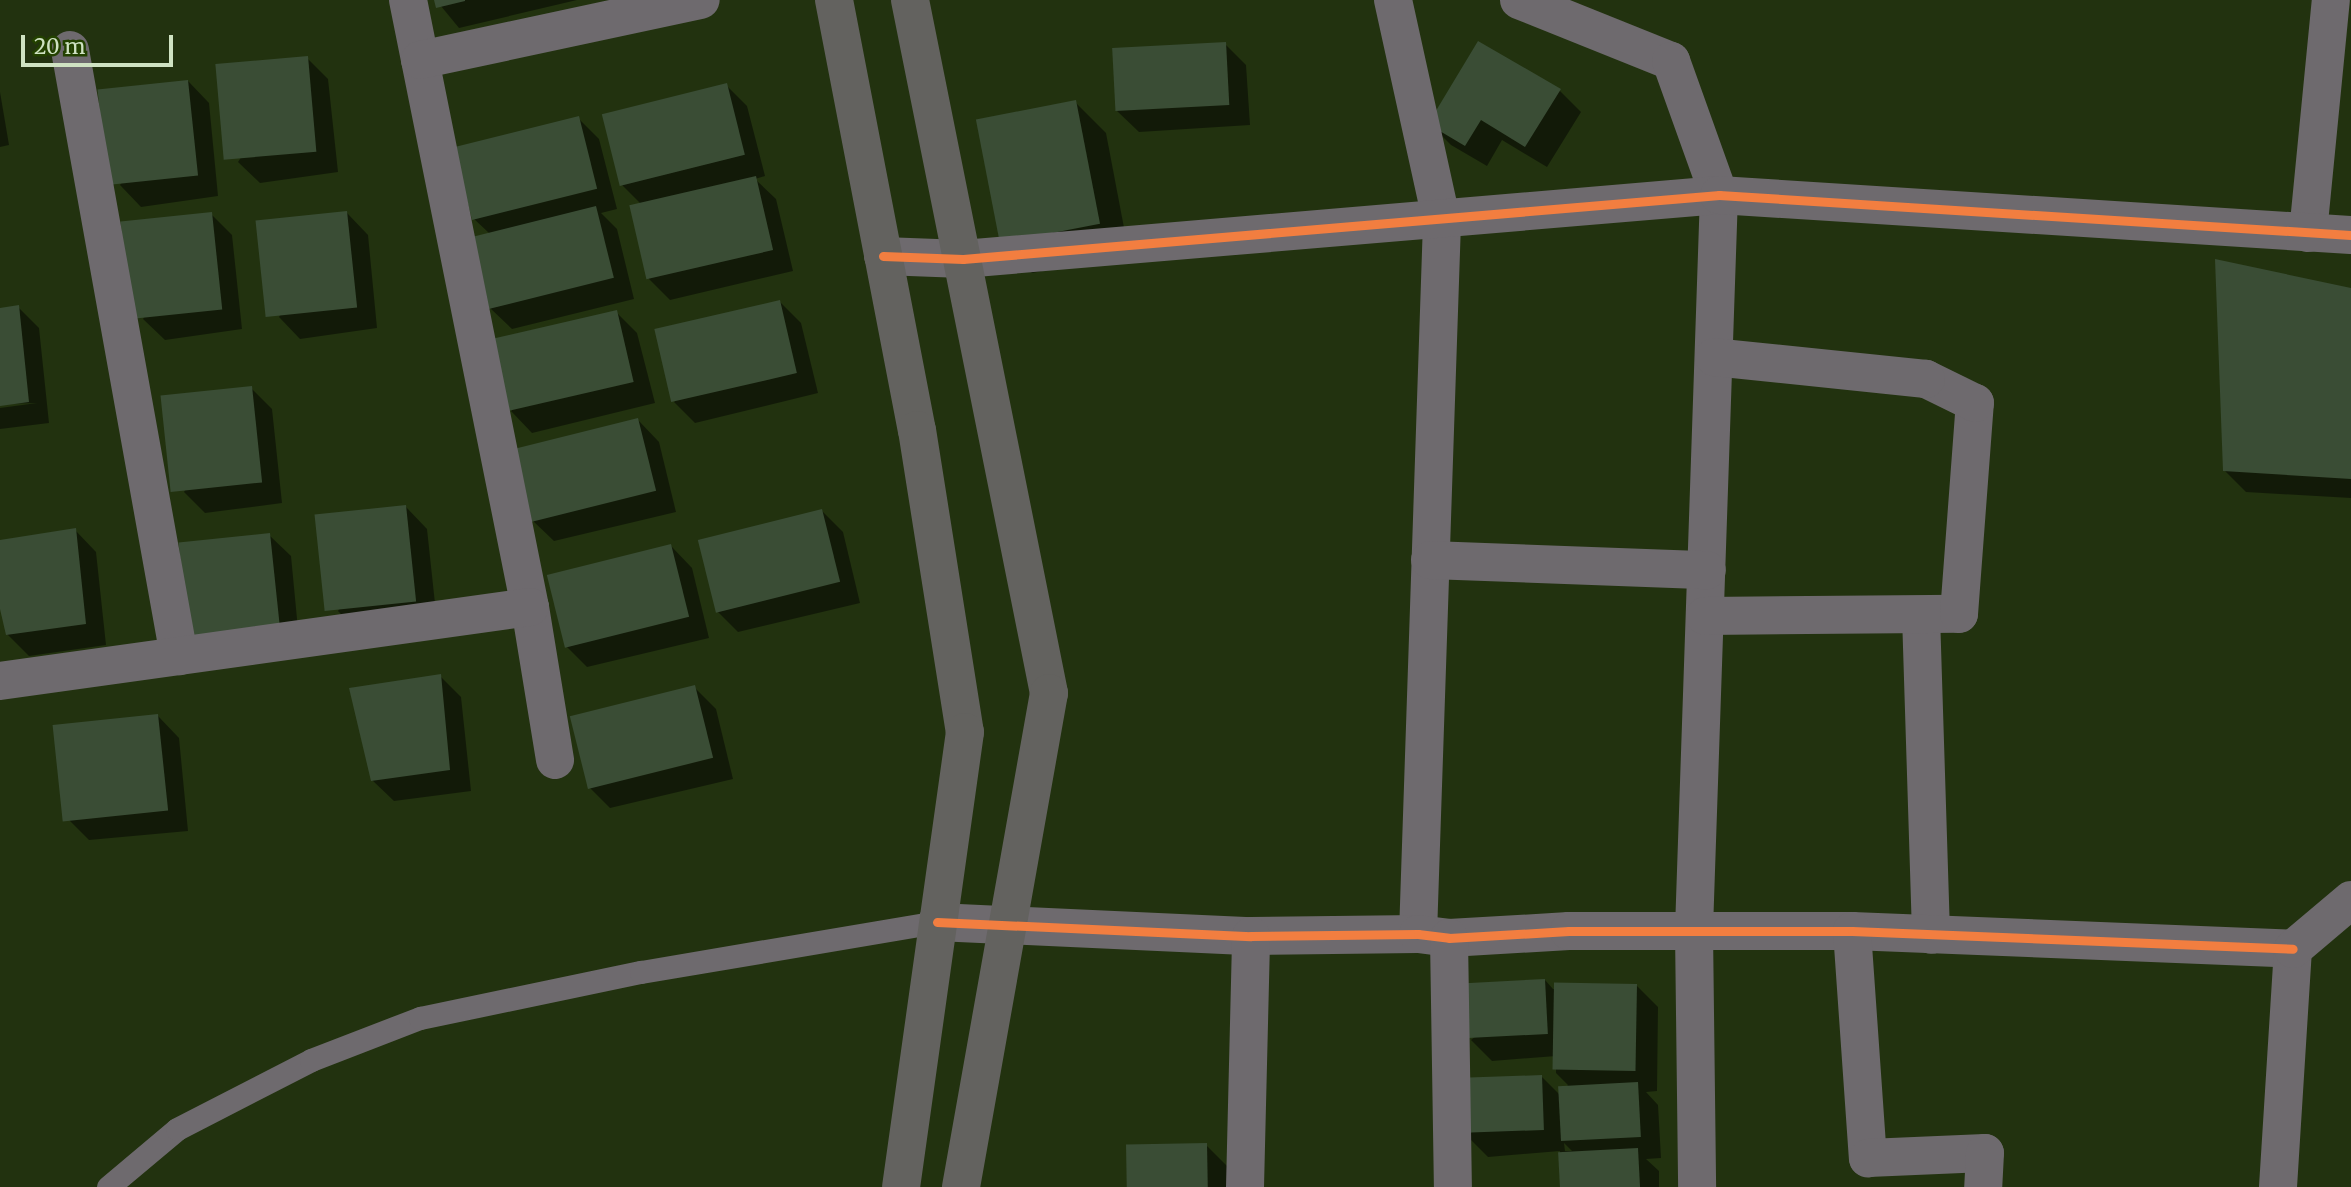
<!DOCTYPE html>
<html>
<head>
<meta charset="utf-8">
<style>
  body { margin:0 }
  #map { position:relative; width:2351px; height:1187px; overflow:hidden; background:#22320f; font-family:Merriweather,serif }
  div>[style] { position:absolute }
  .shadow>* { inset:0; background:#0007 }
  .building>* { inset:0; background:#3a4d35; transform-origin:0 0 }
  .lane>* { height:23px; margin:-11.5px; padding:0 11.5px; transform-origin:11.5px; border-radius:11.5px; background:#6e6a6e }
  .street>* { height:38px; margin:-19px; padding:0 19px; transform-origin:19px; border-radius:19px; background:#6e6a6e }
  .secondary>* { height:38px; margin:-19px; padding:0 19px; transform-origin:19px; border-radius:19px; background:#63625f }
  .cycleway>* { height:9px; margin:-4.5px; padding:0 4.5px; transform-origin:4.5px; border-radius:4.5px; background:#f27e40 }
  span { translate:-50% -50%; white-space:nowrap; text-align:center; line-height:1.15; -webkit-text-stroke:6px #234100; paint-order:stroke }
  .scale { position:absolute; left:21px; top:35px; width:152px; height:32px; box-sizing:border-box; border:4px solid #cfe2c2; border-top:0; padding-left:9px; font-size:21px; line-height:24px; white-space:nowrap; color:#cfe2c2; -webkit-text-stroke:5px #234100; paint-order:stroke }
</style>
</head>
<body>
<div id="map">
  <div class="shadow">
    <i style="clip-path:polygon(436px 0,577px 0,459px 28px)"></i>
    <i style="clip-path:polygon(1225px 44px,1246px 65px,1250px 125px,1139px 132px,1117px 111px)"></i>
    <i style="clip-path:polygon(307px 58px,328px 79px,338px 172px,260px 183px,238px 162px)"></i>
    <i style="clip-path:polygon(188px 81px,209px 103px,218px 196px,141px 207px,120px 185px)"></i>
    <i style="clip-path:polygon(726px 85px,747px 106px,765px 176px,755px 179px,776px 199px,793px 271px,670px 300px,649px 279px,642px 205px,621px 184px)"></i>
    <i style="clip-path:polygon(1560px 91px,1581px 112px,1547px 167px,1502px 140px,1487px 166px,1451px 145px,1430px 124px)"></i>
    <i style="clip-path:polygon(0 92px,9px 145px,0 147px)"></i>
    <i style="clip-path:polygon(1075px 102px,1106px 133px,1129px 254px,1032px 273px,1001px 243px)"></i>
    <i style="clip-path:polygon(578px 118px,599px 139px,617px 209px,601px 213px,617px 229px,634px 299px,512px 329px,490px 308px,489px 233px,473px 218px)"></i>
    <i style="clip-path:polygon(347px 213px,368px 235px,377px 328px,300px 339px,279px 317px)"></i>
    <i style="clip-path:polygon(211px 214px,232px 235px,242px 329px,165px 340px,143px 319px)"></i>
    <i style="clip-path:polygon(2351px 290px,2351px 498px,2246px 492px,2225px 471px)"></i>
    <i style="clip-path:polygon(780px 302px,801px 323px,818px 393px,695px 423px,674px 402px)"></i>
    <i style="clip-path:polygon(18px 307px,39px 328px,49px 423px,0 429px,0 408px,37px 403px,0 404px,0 310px)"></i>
    <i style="clip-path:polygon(616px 312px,637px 333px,655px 403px,532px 433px,511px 411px)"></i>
    <i style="clip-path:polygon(251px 388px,272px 409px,282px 503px,205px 513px,184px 492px)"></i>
    <i style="clip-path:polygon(638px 420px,659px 442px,676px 512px,554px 541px,532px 520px)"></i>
    <i style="clip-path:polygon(406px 507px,427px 529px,437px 622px,359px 633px,338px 611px)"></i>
    <i style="clip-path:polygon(822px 511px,843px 532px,860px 603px,738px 632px,717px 611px)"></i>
    <i style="clip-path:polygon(75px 530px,96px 552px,106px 645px,29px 656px,7px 634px,0 601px,0 541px)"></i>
    <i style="clip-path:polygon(269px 535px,291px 556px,300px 650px,223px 661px)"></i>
    <i style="clip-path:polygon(671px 546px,692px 568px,709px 638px,587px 667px,566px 646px)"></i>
    <i style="clip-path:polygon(440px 676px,461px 697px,471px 791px,394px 801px,372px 780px)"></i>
    <i style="clip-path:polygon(694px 687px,716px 709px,733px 779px,610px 808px,589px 787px)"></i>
    <i style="clip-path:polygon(158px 716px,179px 738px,188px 831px,89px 840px,68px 819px)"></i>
    <i style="clip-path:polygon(evenodd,1545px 980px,1553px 989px,1637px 986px,1658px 1007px,1657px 1091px,1646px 1092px,1658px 1105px,1661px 1158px,1646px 1159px,1659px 1171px,1659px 1187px,1562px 1187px,1560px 1151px,1488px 1157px,1467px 1136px,1541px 1076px,1560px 1095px,1568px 1085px,1556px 1073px,1556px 1056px,1492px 1061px,1471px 1040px,1545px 980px,1564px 1143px,1572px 1151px,1565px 1151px,1564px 1143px)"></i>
    <i style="clip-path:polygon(1206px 1145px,1227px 1166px,1228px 1187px,1130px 1187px)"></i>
  </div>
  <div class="building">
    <i style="clip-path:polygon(434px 0,465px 0,465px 1px,436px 8px)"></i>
    <i style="clip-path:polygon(1478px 41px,1561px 89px,1525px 147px,1481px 120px,1465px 146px,1428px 124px)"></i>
    <i style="left:1226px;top:42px;width:63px;height:114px;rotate:87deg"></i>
    <i style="left:308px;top:56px;width:96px;height:93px;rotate:85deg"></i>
    <i style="left:188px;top:80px;width:96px;height:91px;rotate:84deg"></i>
    <i style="left:727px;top:83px;width:74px;height:129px;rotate:76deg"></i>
    <i style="left:1076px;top:100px;width:126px;height:102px;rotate:79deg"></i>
    <i style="left:579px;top:116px;width:75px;height:129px;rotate:76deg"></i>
    <i style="left:756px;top:176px;width:76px;height:130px;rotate:77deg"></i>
    <i style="left:596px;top:206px;width:74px;height:129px;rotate:76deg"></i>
    <i style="left:347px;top:211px;width:97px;height:92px;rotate:84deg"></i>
    <i style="left:212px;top:212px;width:98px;height:92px;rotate:84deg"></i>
    <i style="clip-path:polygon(2215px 259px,2351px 288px,2351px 479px,2223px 471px)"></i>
    <i style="left:780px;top:300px;width:75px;height:129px;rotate:77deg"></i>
    <i style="clip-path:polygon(19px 305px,29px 402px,0 406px,0 308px)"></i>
    <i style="left:617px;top:310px;width:74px;height:130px;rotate:77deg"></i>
    <i style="left:252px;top:386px;width:97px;height:92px;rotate:84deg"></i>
    <i style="left:638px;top:418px;width:75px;height:129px;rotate:76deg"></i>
    <i style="left:406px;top:505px;width:97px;height:92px;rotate:84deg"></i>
    <i style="left:822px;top:509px;width:75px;height:128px;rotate:76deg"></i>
    <i style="clip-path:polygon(76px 528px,86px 624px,6px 635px,0 609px,0 540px)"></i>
    <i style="left:270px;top:533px;width:97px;height:92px;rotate:84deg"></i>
    <i style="left:671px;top:544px;width:75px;height:128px;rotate:76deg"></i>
    <i style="clip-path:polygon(441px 674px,450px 770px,371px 781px,349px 688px)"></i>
    <i style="left:695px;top:685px;width:75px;height:129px;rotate:76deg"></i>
    <i style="left:158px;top:714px;width:97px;height:106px;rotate:84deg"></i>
    <i style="left:1545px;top:979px;width:55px;height:80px;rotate:87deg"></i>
    <i style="left:1637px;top:984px;width:87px;height:83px;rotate:91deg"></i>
    <i style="left:1542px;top:1075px;width:55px;height:80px;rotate:88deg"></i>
    <i style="left:1638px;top:1082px;width:55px;height:80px;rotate:87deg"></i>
    <i style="left:1207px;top:1143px;width:44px;height:81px;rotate:89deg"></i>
    <i style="left:1638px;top:1148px;width:39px;height:80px;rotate:87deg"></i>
  </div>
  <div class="lane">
    <i style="left:108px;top:1187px;width:90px;rotate:-40deg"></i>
    <i style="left:177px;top:1129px;width:151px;rotate:-27.2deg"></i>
    <i style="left:311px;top:1060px;width:117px;rotate:-21.1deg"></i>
    <i style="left:420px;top:1018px;width:226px;rotate:-11.8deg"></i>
    <i style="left:641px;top:972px;width:300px;rotate:-9.6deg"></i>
  </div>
  <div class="street">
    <i style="left:408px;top:0;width:619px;rotate:78.64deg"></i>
    <i style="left:530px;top:607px;width:155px;rotate:80.7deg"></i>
    <i style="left:1393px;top:0;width:227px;rotate:77.6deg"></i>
    <i style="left:1442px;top:222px;width:712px;rotate:91.93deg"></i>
    <i style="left:1519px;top:0;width:164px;rotate:21.9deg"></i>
    <i style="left:1671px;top:61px;width:142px;rotate:70.3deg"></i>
    <i style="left:1719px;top:195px;width:736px;rotate:91.95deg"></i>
    <i style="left:1694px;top:931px;width:256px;rotate:89.3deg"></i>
    <i style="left:70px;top:50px;width:616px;rotate:79.8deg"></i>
    <i style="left:420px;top:60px;width:287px;rotate:-12.1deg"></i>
    <i style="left:2308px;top:233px;width:234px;rotate:-84.4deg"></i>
    <i style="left:883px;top:256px;width:80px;rotate:2.1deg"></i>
    <i style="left:963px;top:259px;width:759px;rotate:-4.84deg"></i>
    <i style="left:1719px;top:195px;width:633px;rotate:3.62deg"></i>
    <i style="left:1430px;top:560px;width:277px;rotate:2.1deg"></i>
    <i style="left:1921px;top:615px;width:320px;rotate:88.2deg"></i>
    <i style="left:1705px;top:616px;width:254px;rotate:-0.5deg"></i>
    <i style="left:1959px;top:614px;width:212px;rotate:-85.7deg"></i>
    <i style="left:1975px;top:403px;width:55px;rotate:-153.9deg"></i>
    <i style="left:1926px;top:379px;width:213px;rotate:-174.1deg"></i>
    <i style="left:0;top:681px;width:535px;rotate:-7.95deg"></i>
    <i style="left:937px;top:922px;width:314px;rotate:2.6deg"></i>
    <i style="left:1251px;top:936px;width:167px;rotate:-0.7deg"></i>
    <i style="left:1418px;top:934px;width:31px;rotate:7deg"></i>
    <i style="left:1449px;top:938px;width:120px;rotate:-3.3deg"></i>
    <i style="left:1569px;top:931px;width:283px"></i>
    <i style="left:1852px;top:931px;width:441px;rotate:2.3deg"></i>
    <i style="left:1852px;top:931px;width:228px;rotate:86deg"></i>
    <i style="left:1868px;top:1158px;width:117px;rotate:-2.4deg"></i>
    <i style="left:1985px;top:1153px;width:34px;rotate:93deg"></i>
    <i style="left:1449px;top:938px;width:249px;rotate:89.1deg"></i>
    <i style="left:1245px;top:1187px;width:251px;rotate:-88.6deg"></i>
    <i style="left:2278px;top:1187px;width:238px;rotate:-86.4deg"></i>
    <i style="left:2293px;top:949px;width:76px;rotate:-40.2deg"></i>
  </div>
  <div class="secondary">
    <i style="left:834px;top:0;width:438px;rotate:79.1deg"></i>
    <i style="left:917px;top:430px;width:306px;rotate:81deg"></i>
    <i style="left:965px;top:732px;width:459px;rotate:98deg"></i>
    <i style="left:910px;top:0;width:707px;rotate:78.66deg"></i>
    <i style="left:1049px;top:693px;width:502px;rotate:100.1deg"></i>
  </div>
  <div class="cycleway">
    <i style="left:883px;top:256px;width:80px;rotate:2.1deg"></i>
    <i style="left:963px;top:259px;width:759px;rotate:-4.84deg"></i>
    <i style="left:1719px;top:195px;width:633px;rotate:3.62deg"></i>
    <i style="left:937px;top:922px;width:314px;rotate:2.6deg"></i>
    <i style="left:1251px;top:936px;width:167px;rotate:-0.7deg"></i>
    <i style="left:1418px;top:934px;width:31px;rotate:7deg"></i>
    <i style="left:1449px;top:938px;width:120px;rotate:-3.3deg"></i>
    <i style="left:1569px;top:931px;width:283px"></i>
    <i style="left:1852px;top:931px;width:441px;rotate:2.3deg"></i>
  </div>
  <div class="scale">20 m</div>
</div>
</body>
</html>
